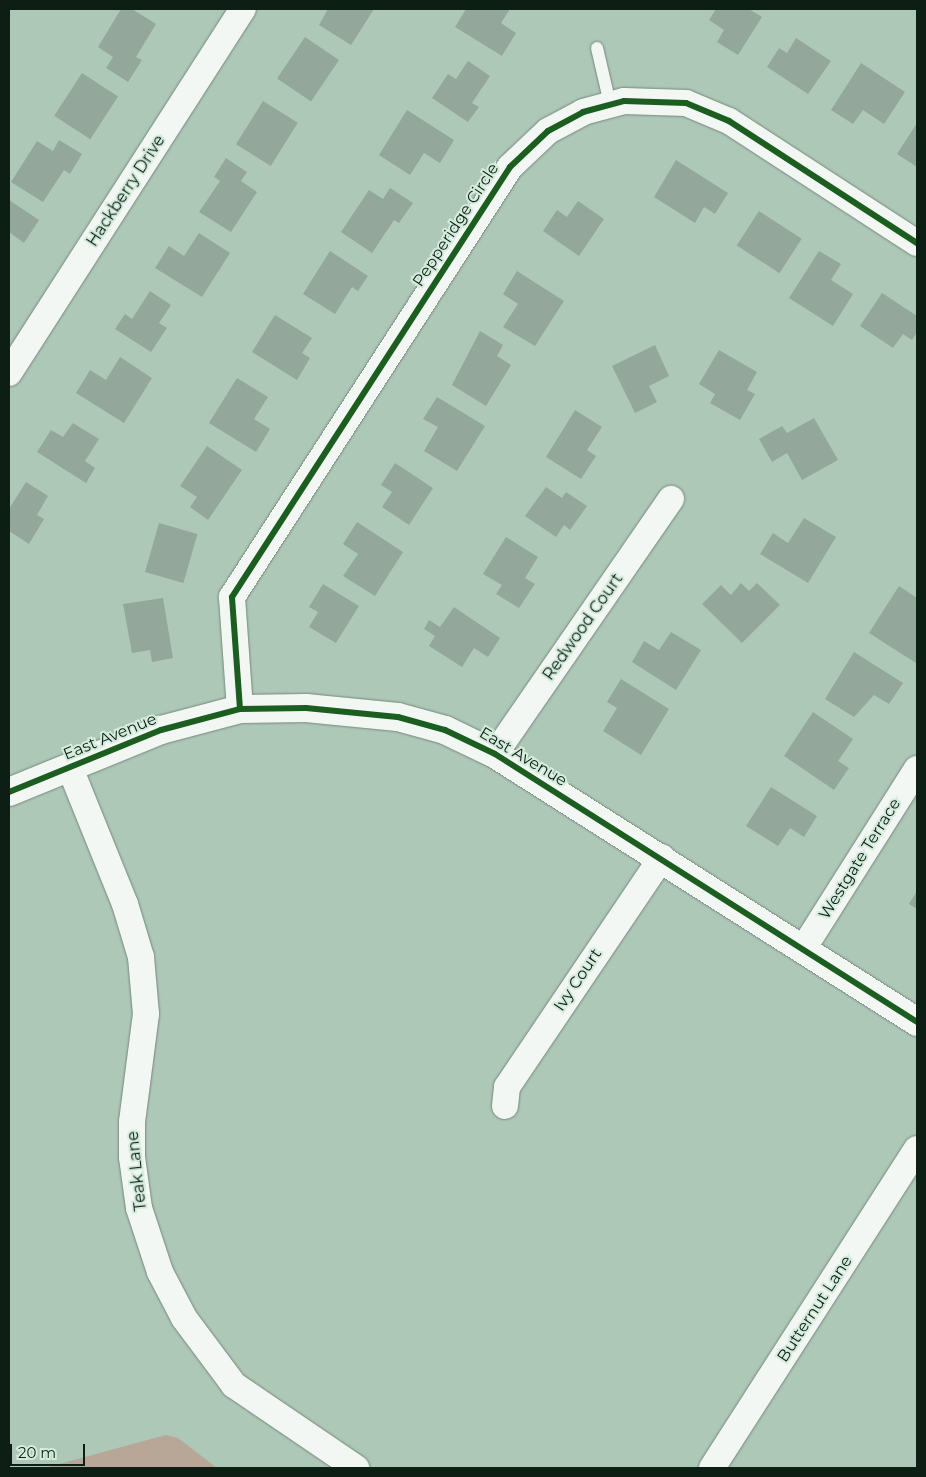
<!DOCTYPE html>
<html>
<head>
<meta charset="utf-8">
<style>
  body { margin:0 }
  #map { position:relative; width:926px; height:1477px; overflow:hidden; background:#aec8b8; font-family:Montserrat,sans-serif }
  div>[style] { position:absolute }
  .green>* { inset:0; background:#b8a697 }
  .building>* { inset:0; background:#93a79b; transform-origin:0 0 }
  .roads { filter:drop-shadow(0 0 1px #75897d) drop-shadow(0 0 1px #75897d) }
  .lane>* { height:12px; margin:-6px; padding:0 6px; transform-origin:6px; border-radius:6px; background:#f3f7f4 }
  .street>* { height:26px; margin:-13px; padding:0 13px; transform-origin:13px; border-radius:13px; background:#f3f7f4 }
  .secondary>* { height:28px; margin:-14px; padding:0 14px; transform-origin:14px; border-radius:14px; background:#f3f7f4 }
  .cycleway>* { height:6px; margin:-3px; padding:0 3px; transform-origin:3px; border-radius:3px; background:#1b5e20 }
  span { translate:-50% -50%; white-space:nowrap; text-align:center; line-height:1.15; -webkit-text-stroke:4px #d5ecdd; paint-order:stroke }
  .street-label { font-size:16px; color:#0d1f14 }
  .frame { position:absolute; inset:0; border:10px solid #0d1f14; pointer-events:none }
  .scale { position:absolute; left:10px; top:1444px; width:75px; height:22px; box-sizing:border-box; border:2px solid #0d1f14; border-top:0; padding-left:6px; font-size:15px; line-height:18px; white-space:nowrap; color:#0d1f14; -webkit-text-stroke:4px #d5ecdd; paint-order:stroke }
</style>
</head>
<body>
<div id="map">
  <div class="green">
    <i style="clip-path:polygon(166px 1435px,178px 1438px,217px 1468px,44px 1468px)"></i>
  </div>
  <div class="building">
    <i style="clip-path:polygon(121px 9px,132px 9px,156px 24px,136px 57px,142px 60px,128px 82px,106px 68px,113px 57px,98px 47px)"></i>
    <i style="clip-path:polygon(328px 9px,374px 9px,351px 45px,319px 25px)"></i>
    <i style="clip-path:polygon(466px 9px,510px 9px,501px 23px,516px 33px,502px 56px,455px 27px)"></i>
    <i style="clip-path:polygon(716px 9px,749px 9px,762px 17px,738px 55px,717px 42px,724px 30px,709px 20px)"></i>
    <i style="left:305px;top:37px;width:41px;height:50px;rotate:34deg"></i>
    <i style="clip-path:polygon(796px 38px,831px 61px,808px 94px,767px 67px,779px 48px,787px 53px)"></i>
    <i style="clip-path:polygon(468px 61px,490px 76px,472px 103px,479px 107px,468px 122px,432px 98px,448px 74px,456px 79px)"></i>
    <i style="clip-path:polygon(861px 63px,905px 92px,884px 124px,863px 110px,853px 124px,831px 110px)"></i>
    <i style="left:82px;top:73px;width:43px;height:51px;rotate:33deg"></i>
    <i style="left:263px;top:101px;width:41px;height:51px;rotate:32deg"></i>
    <i style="clip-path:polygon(407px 110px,454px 140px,440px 163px,424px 153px,410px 175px,379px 155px)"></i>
    <i style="clip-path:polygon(917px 123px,917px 167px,897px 154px)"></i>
    <i style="clip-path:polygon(59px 140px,82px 154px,70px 174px,64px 170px,43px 202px,11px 182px,37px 141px,53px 151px)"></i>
    <i style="clip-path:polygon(226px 158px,247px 172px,241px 181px,257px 192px,231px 232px,199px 212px,220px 181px,214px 177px)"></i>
    <i style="clip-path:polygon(676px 160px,728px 193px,715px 214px,704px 207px,695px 223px,654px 197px)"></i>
    <i style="clip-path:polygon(390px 188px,413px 203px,399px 223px,394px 220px,372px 253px,341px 232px,369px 190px,383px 199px)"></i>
    <i style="clip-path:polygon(9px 200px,39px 220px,24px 243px,9px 232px)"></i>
    <i style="clip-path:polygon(578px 201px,604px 219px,579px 256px,543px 231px,557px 210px,567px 217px)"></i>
    <i style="left:759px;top:211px;width:51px;height:41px;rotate:33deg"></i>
    <i style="clip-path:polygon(199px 233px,230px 253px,202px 297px,155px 268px,169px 246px,184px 256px)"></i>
    <i style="clip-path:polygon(330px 251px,368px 276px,358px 291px,352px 287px,335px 314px,303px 294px)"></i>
    <i style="clip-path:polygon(819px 251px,841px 264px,831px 280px,853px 294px,833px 326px,789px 298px)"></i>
    <i style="clip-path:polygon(517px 271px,564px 301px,535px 346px,503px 327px,518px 304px,503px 294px)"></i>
    <i style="clip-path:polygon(150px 291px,171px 305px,159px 323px,167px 328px,151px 352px,115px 329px,125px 314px,132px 319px)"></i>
    <i style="clip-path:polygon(882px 293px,917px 316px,917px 332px,912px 340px,903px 334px,893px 348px,860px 326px)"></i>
    <i style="clip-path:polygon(275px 315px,312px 338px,302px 353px,310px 358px,297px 380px,252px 352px)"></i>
    <i style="clip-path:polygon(480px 331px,503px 345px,497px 356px,511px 365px,486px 406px,452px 385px)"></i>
    <i style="clip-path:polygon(655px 345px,669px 376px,649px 386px,657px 402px,635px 413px,612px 366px)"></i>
    <i style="clip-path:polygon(719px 350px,757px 372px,747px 390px,755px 394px,740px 420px,710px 403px,715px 394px,699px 384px)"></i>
    <i style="clip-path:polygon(120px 357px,152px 378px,124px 423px,76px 393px,90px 370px,106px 380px)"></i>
    <i style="clip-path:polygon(237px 378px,268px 397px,254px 419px,270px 429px,256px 452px,209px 423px)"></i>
    <i style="clip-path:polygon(437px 397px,485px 426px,457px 471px,424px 451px,438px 427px,423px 419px)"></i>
    <i style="clip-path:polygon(575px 410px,602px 427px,587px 450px,596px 456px,581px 479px,546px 457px)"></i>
    <i style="clip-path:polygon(814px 418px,838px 460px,802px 480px,787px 453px,772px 462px,759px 439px,782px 426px,787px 433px)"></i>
    <i style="clip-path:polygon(73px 423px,99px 439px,85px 461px,95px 468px,86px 483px,37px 452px,51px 430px,63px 437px)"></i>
    <i style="clip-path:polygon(207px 446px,242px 470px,208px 520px,190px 507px,197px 497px,180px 486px)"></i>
    <i style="clip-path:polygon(395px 463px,433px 488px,409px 525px,382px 507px,392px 492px,381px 485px)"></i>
    <i style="clip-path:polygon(26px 482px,48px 496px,37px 515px,44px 519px,29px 544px,9px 531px,9px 509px)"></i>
    <i style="clip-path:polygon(546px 487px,562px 498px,566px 492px,587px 506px,570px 530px,564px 525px,556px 537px,525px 516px)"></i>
    <i style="clip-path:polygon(804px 518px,836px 537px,808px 583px,760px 554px,773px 533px,788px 543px)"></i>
    <i style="clip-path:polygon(357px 522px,403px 552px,375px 596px,343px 576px,358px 554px,343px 544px)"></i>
    <i style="left:159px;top:523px;width:40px;height:51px;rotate:16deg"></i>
    <i style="clip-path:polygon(506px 537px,538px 557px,525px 578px,535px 584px,519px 608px,496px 594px,502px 585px,483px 574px)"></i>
    <i style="clip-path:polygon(741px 583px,749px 591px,757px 583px,780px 605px,742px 643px,702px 604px,721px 585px,731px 595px)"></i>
    <i style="clip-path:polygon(323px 584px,359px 606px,336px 643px,309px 627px,318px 612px,309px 607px)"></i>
    <i style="clip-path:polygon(899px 586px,917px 598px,916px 663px,869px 633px)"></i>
    <i style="clip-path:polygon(163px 598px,173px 658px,152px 662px,150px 650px,132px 653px,123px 604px)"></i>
    <i style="clip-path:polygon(454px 607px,500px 638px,488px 657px,474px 648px,462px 667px,429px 646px,435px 636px,424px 629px,429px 620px,440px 627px)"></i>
    <i style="clip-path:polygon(671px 632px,701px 650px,676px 690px,632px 662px,644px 641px,659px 650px)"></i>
    <i style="clip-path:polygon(854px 652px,903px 683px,889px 704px,874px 695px,854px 717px,825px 699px)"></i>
    <i style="clip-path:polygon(621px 679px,669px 709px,641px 755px,603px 731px,617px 708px,607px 702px)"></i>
    <i style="clip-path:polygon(813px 712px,853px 739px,838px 761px,849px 768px,834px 790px,784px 756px)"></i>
    <i style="clip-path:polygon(771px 787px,817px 816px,804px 837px,790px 828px,778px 846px,746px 826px)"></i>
    <i style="clip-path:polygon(917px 891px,917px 909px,909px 904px)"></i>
  </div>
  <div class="roads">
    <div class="lane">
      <i style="left:597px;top:48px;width:57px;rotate:76.9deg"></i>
    </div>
    <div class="street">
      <i style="left:9px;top:373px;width:433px;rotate:-57.3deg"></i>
      <i style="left:240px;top:709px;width:112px;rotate:-94.1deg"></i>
      <i style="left:232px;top:597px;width:512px;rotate:-57.12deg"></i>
      <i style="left:510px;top:167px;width:52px;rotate:-43.5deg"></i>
      <i style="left:548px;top:131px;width:40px;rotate:-28deg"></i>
      <i style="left:583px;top:112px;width:42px;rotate:-15deg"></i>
      <i style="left:624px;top:101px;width:62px;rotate:1.8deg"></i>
      <i style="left:686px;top:103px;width:47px;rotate:22.7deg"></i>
      <i style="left:729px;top:121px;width:224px;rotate:33deg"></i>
      <i style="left:495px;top:754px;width:310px;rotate:-55.4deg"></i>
      <i style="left:70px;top:768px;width:147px;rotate:68deg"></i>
      <i style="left:125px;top:904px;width:55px;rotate:73.2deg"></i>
      <i style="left:141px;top:957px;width:57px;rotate:85deg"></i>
      <i style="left:146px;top:1014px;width:109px;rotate:97.4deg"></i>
      <i style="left:132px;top:1122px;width:35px;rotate:90deg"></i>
      <i style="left:132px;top:1157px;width:51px;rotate:82.2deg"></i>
      <i style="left:139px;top:1208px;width:67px;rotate:71.8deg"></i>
      <i style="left:160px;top:1272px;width:52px;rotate:62.4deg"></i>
      <i style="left:184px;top:1318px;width:84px;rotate:53.3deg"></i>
      <i style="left:234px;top:1385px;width:148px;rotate:34.2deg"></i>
      <i style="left:803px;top:949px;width:213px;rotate:-57.7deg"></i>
      <i style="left:505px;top:1106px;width:19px;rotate:-84deg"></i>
      <i style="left:507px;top:1087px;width:277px;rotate:-56deg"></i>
      <i style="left:712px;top:1468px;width:379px;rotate:-57.3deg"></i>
    </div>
    <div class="secondary">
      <i style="left:9px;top:792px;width:164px;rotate:-22.2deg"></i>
      <i style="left:161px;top:730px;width:82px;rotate:-14.9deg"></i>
      <i style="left:240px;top:709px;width:66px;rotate:-0.9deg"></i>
      <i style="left:306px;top:708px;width:92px;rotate:5.6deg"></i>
      <i style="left:398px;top:717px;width:49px;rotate:15.5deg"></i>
      <i style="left:445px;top:730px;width:55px;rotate:25.6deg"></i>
      <i style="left:495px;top:754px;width:500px;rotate:32.4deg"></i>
    </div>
  </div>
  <div class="cycleway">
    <i style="left:240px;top:709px;width:112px;rotate:-94.1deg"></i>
    <i style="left:232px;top:597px;width:512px;rotate:-57.12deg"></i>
    <i style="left:510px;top:167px;width:52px;rotate:-43.5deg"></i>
    <i style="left:548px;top:131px;width:40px;rotate:-28deg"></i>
    <i style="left:583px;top:112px;width:42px;rotate:-15deg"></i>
    <i style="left:624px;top:101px;width:62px;rotate:1.8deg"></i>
    <i style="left:686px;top:103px;width:47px;rotate:22.7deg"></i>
    <i style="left:729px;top:121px;width:224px;rotate:33deg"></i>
    <i style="left:9px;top:792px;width:164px;rotate:-22.2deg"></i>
    <i style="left:161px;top:730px;width:82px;rotate:-14.9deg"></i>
    <i style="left:240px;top:709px;width:66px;rotate:-0.9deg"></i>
    <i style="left:306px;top:708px;width:92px;rotate:5.6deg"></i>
    <i style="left:398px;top:717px;width:49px;rotate:15.5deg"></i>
    <i style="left:445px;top:730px;width:55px;rotate:25.6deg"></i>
    <i style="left:495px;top:754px;width:500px;rotate:32.4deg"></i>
  </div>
  <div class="street-label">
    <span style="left:126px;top:191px;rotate:-57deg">Hackberry Drive</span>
    <span style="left:456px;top:225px;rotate:-57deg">Pepperidge Circle</span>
    <span style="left:583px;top:627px;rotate:-55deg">Redwood Court</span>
    <span style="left:110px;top:737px;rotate:-22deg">East Avenue</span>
    <span style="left:523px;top:757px;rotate:31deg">East Avenue</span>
    <span style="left:860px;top:859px;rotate:-58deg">Westgate Terrace</span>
    <span style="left:578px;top:980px;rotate:-56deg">Ivy Court</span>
    <span style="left:137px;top:1171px;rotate:-96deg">Teak Lane</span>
    <span style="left:815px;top:1309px;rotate:-57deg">Butternut Lane</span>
  </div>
  <div class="frame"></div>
  <div class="scale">20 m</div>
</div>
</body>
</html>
